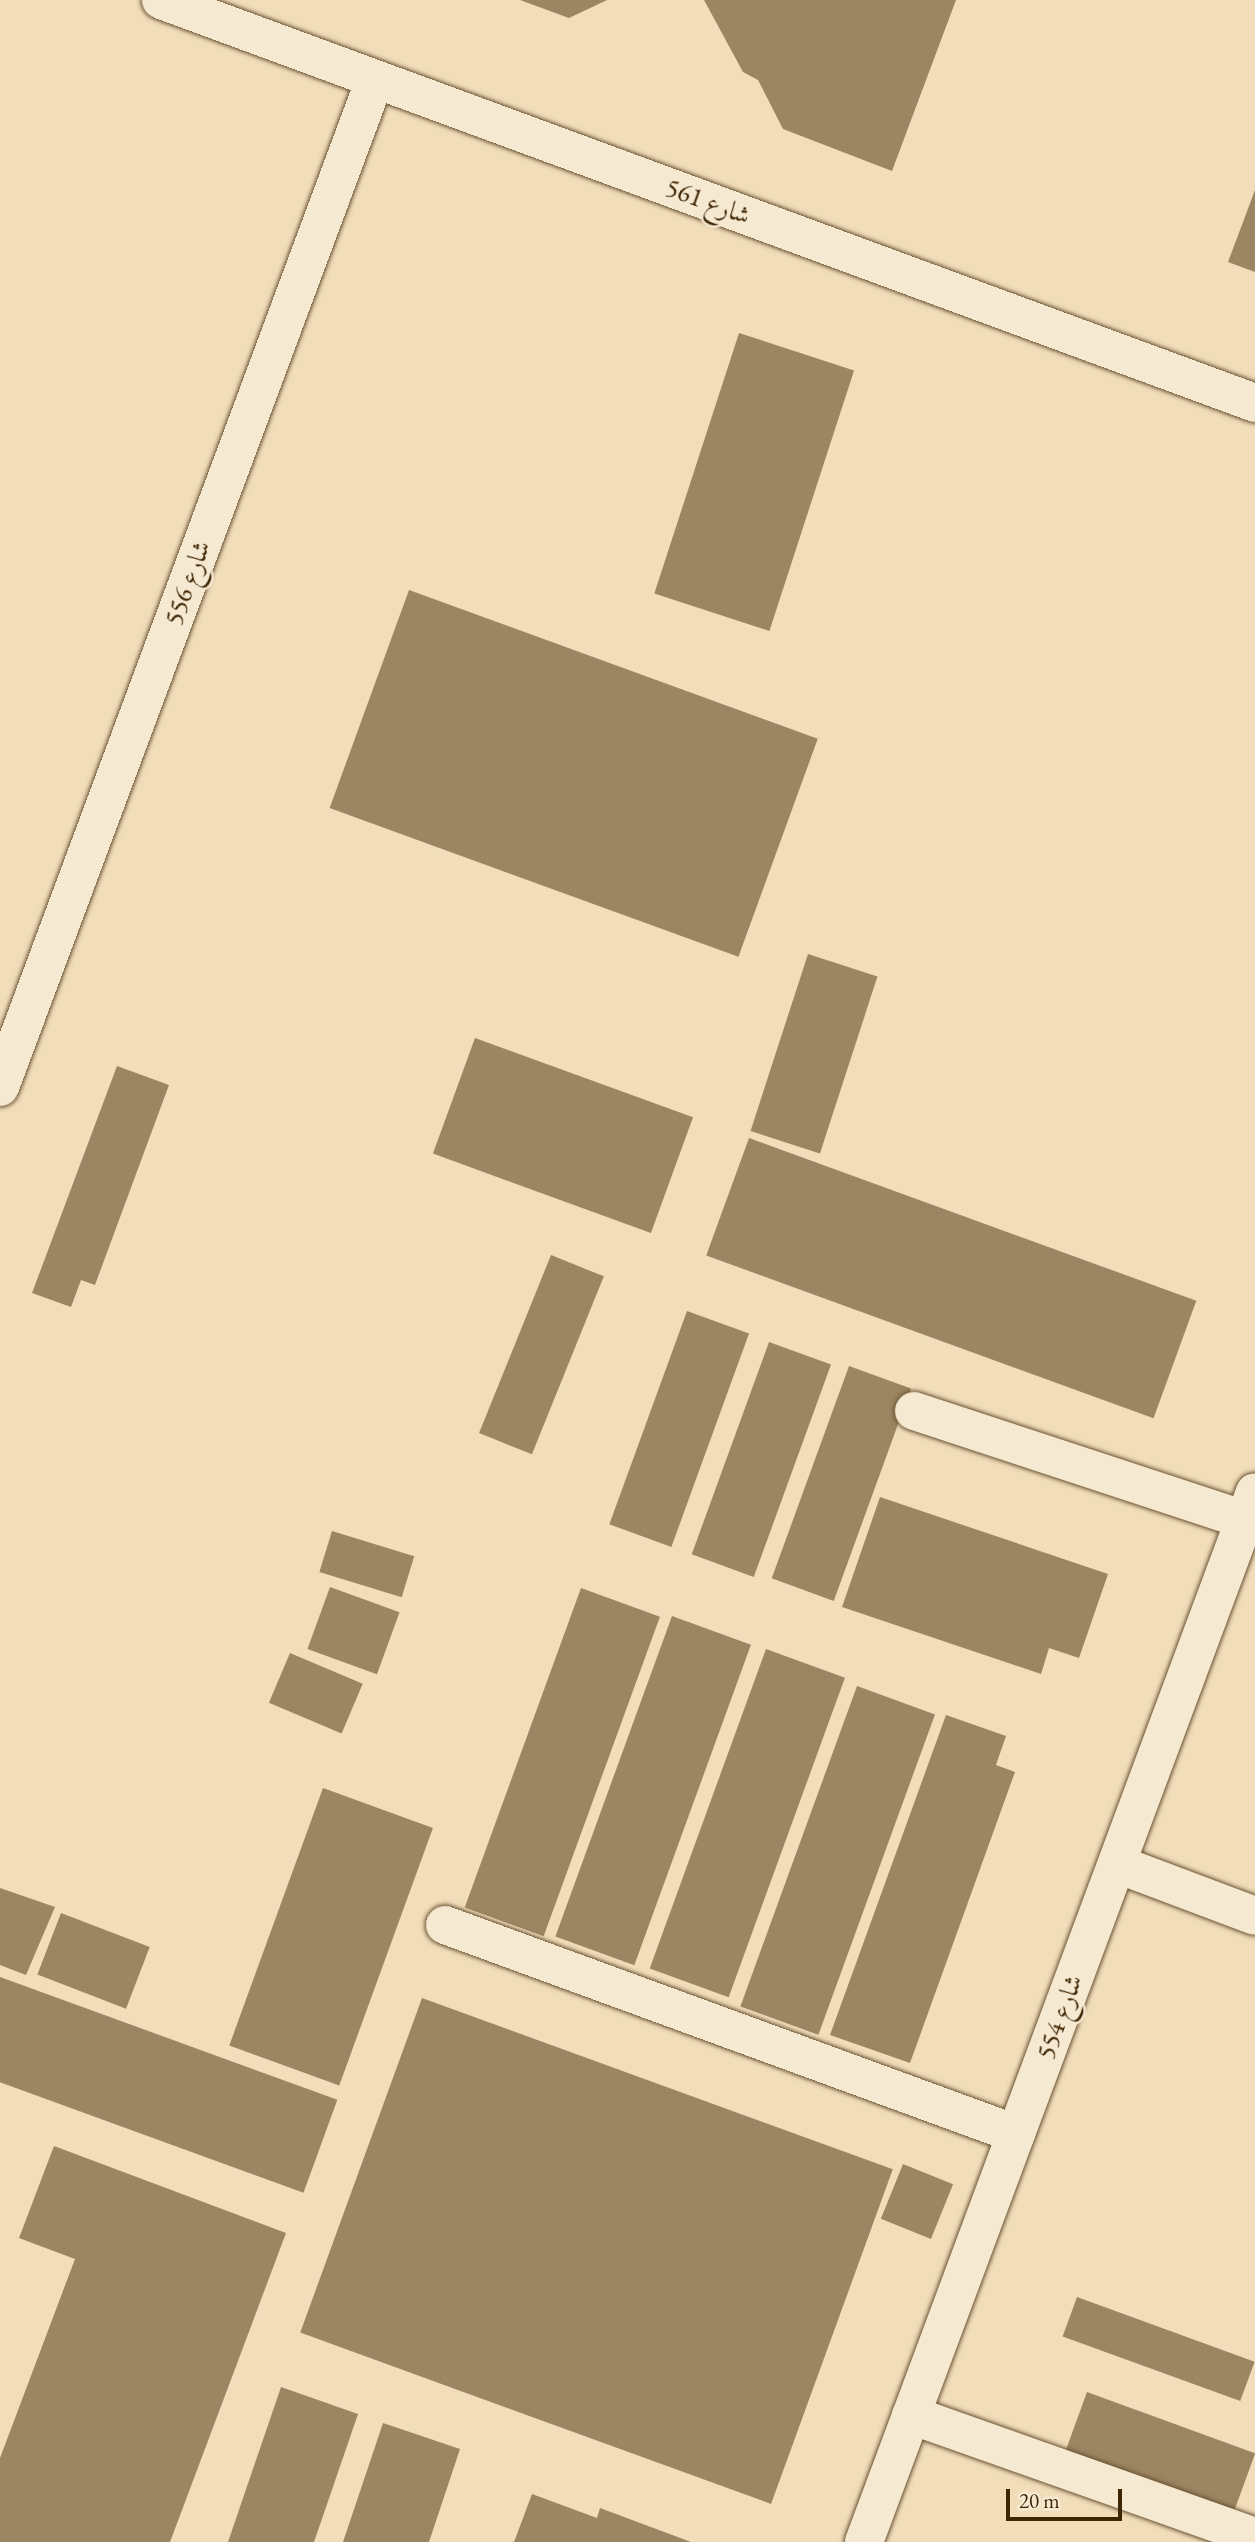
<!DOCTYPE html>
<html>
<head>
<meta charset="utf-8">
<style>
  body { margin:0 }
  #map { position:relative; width:1255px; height:2542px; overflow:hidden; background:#f1ddba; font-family:"EB Garamond",Amiri,serif }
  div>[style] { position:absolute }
  .building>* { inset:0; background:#9b8562; transform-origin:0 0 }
  .roads { filter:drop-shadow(0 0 2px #6b5331) drop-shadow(0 0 2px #6b5331) }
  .minor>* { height:38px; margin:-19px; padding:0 19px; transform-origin:19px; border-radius:19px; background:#f6e9d2 }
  span { translate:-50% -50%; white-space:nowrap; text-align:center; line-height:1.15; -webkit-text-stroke:5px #f6e9d2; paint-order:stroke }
  .street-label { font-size:26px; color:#3e2503 }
  .scale { position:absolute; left:1006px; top:2489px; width:116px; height:32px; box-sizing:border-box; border:4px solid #3e2503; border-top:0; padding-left:9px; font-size:21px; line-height:24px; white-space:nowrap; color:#3e2503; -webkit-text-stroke:5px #f6e9d2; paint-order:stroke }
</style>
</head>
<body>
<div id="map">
  <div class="building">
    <i style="clip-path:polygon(520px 0,607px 0,569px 18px)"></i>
    <i style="clip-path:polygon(704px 0,956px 0,892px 171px,783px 129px,758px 80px,743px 72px)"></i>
    <i style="clip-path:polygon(1255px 190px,1255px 272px,1228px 262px)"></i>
    <i style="left:739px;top:333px;width:121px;height:274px;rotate:18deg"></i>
    <i style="left:409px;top:590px;width:435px;height:232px;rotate:20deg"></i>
    <i style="left:808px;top:954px;width:73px;height:186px;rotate:18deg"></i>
    <i style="left:475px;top:1038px;width:232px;height:123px;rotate:20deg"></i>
    <i style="clip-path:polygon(117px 1066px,169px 1085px,95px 1285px,81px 1280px,71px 1307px,32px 1293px)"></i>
    <i style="left:749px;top:1138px;width:476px;height:125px;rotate:20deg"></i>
    <i style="left:551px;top:1255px;width:57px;height:192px;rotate:22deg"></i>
    <i style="left:687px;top:1311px;width:66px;height:227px;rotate:20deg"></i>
    <i style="left:769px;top:1342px;width:66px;height:226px;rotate:20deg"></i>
    <i style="left:849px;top:1366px;width:66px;height:226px;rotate:20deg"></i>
    <i style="clip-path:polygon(880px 1497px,1108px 1574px,1079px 1658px,1049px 1648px,1041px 1674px,842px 1607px)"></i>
    <i style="left:332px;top:1531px;width:86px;height:43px;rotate:17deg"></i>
    <i style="left:330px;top:1587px;width:74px;height:66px;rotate:20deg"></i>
    <i style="left:581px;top:1588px;width:84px;height:340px;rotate:20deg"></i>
    <i style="left:672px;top:1616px;width:84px;height:341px;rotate:20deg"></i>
    <i style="left:766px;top:1649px;width:84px;height:340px;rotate:20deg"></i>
    <i style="left:290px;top:1653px;width:79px;height:54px;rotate:23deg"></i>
    <i style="left:857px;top:1686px;width:83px;height:341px;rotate:20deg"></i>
    <i style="clip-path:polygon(946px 1715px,1006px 1736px,996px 1765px,1015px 1772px,910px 2063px,830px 2035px)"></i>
    <i style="left:323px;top:1788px;width:117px;height:274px;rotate:20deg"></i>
    <i style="clip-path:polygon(0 1888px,55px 1907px,26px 1975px,0 1965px)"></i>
    <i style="left:61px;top:1913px;width:95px;height:66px;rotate:21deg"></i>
    <i style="left:0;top:1977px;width:359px;height:99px;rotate:20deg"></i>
    <i style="left:422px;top:1998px;width:501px;height:356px;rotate:20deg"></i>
    <i style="clip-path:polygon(54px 2146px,286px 2233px,170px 2542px,0 2542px,0 2458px,75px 2259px,19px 2238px)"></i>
    <i style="left:903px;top:2164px;width:54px;height:59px;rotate:22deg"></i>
    <i style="left:1077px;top:2297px;width:189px;height:42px;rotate:20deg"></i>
    <i style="clip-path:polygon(281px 2387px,358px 2414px,314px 2542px,228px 2542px)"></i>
    <i style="left:1087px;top:2392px;width:179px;height:63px;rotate:20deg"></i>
    <i style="clip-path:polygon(383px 2423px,460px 2449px,429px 2542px,343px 2542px)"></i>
    <i style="clip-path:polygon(532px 2494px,597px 2518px,600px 2508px,691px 2542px,514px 2542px)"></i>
  </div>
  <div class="roads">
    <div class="minor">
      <i style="left:161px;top:0;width:1166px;rotate:20.22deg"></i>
      <i style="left:0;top:1087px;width:1075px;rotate:-69.59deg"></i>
      <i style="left:914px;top:1411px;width:348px;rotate:18.2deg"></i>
      <i style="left:1117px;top:1864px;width:147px;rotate:20.6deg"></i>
      <i style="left:445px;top:1925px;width:608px;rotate:20.1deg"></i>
      <i style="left:911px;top:2415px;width:365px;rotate:19.5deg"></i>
      <i style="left:864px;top:2542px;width:1120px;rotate:-69.58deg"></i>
    </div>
  </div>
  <div class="street-label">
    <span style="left:708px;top:202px;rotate:20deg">شارع 561</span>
    <span style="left:188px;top:583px;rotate:-70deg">شارع 556</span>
    <span style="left:1060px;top:2017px;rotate:-70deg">شارع 554</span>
  </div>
  <div class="scale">20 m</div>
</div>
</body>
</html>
